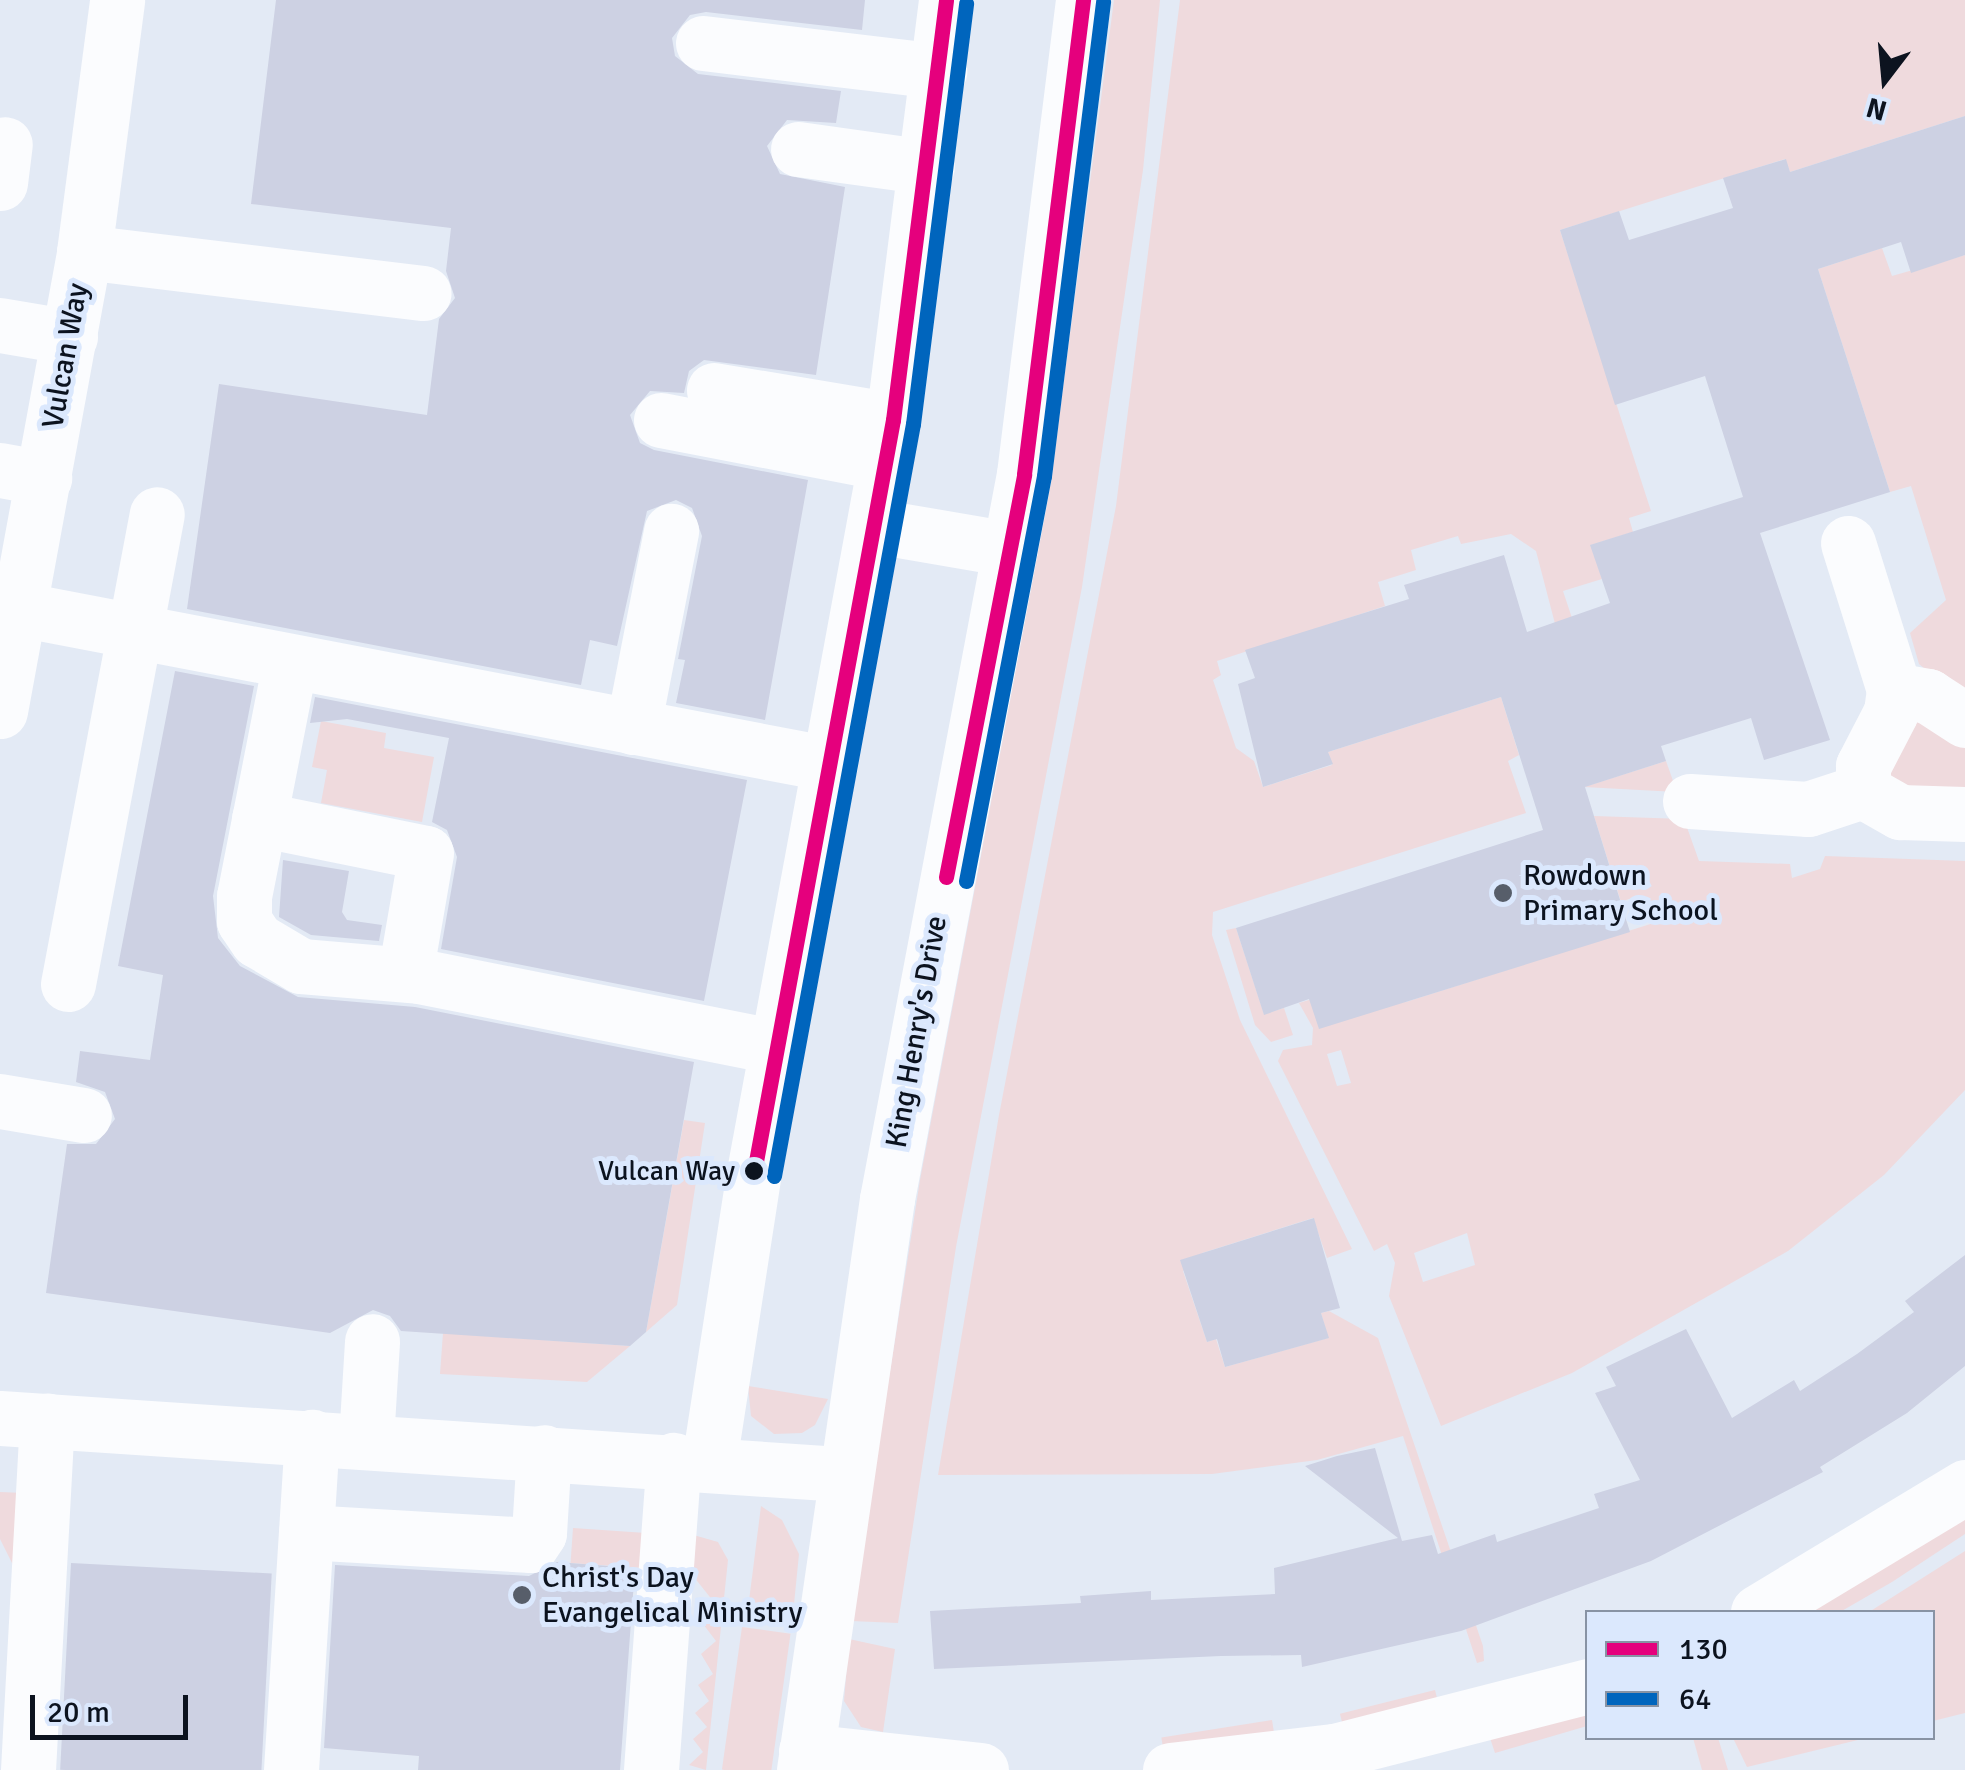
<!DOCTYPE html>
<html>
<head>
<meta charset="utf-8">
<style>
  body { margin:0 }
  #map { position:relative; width:1965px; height:1770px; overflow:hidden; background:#e3eaf5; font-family:Signika,sans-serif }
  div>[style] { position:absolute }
  .green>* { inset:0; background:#efdadd; transform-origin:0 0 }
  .building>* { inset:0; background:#cdd1e3; transform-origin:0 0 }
  .minor>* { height:55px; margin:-27.5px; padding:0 27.5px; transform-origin:27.5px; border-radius:27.5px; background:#fbfcfe }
  .bus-1>* { height:15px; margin:-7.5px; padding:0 7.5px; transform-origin:7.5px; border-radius:7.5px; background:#e5007d }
  .bus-2>* { height:15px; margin:-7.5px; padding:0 7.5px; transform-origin:7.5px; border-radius:7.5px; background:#0065bd }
  .dots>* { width:28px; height:28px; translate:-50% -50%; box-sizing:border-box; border:5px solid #dbe8fd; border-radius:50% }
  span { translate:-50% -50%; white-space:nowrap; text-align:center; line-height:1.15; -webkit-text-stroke:10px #dbe8fd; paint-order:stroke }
  .bus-label { font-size:28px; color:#0c131f }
  .right { translate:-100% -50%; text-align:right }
  .street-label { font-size:30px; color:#0c131f }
  .poi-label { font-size:30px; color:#0c131f }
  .left { translate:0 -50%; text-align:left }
  .legend { position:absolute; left:1585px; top:1610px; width:350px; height:130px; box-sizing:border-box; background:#dbe8fd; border:2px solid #8893a4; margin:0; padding:12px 18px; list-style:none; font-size:30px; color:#0c131f }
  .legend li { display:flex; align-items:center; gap:20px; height:50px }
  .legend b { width:50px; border:2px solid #8893a4 }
  .north { position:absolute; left:1835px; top:30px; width:100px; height:100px; -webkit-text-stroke:8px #dbe8fd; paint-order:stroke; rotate:196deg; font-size:28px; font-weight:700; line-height:40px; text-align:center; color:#0c131f }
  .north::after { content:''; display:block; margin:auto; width:35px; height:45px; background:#0c131f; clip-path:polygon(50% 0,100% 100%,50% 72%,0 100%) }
  .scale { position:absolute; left:30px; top:1695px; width:158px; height:45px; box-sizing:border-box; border:5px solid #0c131f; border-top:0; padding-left:12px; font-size:30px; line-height:35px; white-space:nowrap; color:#0c131f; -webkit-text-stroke:8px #dbe8fd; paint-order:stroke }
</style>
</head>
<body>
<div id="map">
  <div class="green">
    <i style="clip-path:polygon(1114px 0,1160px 0,1143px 170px,1082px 587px,956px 1247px,898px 1623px,851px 1621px,920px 1180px,1049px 494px)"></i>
    <i style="clip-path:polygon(1180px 0,1965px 0,1965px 116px,1790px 172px,1785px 159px,1560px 230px,1651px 511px,1629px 518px,1633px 532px,1591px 545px,1602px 579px,1563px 591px,1572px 618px,1559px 639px,1536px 551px,1511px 534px,1461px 544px,1458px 536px,1411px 550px,1416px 570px,1378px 582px,1385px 606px,1217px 661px,1221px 675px,1213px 680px,1236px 748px,1254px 761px,1263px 787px,1332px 765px,1328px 752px,1501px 697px,1519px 755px,1508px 761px,1526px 813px,1213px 912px,1212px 935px,1240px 1020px,1352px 1249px,1327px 1258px,1313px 1218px,1202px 1253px,1204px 1263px,1183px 1271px,1207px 1342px,1216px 1339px,1225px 1367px,1328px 1338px,1321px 1313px,1329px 1311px,1378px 1338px,1483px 1646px,1484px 1661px,1477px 1663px,1403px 1436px,1317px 1460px,1212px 1474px,938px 1475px,999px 1115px,1116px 506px)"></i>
    <i style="clip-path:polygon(1882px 248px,1892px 276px,1965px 255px,1965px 703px,1919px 664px,1910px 633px,1946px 600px,1911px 486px,1890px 492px,1818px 269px)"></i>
    <i style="clip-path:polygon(1918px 705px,1965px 734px,1965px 797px,1893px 791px,1887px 755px)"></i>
    <i style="clip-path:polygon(321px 721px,386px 733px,384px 748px,434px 757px,422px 822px,321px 803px,327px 770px,312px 767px)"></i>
    <i style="clip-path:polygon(1666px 761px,1677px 792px,1584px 787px)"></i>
    <i style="clip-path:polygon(evenodd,1594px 816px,1684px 819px,1699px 861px,1790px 864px,1792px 878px,1820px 869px,1825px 856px,1965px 861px,1965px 1090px,1884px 1175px,1788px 1251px,1572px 1373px,1441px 1426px,1389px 1296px,1395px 1263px,1387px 1244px,1374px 1251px,1278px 1061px,1283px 1050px,1312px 1045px,1313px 1028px,1299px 1003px,1384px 977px,1392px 1003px,1406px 1002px,1666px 919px,1659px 900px,1641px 906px,1637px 896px,1621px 902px,1594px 816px,1341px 1050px,1351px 1083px,1337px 1086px,1327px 1054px,1341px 1050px,1594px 816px,1467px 1233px,1475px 1265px,1423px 1282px,1414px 1253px,1467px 1233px)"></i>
    <i style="clip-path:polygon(1236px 928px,1264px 1014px,1284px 1008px,1293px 1035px,1271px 1042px,1255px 1025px,1226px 930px)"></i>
    <i style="clip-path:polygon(684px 1120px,705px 1123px,677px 1305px,646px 1332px)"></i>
    <i style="clip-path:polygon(443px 1333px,630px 1346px,587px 1382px,440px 1374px)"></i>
    <i style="clip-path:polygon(748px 1386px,828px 1399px,815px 1425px,802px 1433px,774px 1434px,751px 1416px)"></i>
    <i style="clip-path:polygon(0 1492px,24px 1493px,19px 1577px,0 1539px)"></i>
    <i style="clip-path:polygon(761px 1506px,782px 1520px,799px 1554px,793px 1614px,748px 1609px)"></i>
    <i style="clip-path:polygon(1965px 1515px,1965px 1534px,1892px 1582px,1840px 1612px,1810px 1612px)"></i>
    <i style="left:573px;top:1528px;width:77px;height:35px;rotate:4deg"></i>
    <i style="clip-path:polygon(683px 1532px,718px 1542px,728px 1560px,706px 1770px,689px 1765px,703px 1752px,693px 1739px,707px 1727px,695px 1713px,709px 1701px,698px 1685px,713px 1674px,701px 1654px,716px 1641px,703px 1624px,721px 1611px,686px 1567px)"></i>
    <i style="clip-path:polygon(1965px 1551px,1965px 1713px,1933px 1721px,1932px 1612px,1869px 1612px)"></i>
    <i style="left:742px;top:1627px;width:49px;height:144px;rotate:8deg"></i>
    <i style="clip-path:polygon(849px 1639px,895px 1649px,883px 1732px,861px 1727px,844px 1701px)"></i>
    <i style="left:1435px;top:1690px;width:12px;height:98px;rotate:76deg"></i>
    <i style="clip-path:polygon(1587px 1713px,1587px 1726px,1495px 1753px,1490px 1738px)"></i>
    <i style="left:1272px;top:1720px;width:13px;height:112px;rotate:81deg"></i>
    <i style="clip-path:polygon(1693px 1738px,1718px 1738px,1728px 1770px,1702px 1770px)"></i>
    <i style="clip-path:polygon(1733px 1738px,1866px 1738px,1747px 1767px)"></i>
  </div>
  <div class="building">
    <i style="clip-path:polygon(276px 0,865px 0,862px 30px,706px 12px,690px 15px,672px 38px,675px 56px,698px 74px,841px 91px,836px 123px,787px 120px,767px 146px,780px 174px,845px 187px,816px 375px,704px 360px,689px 371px,684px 393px,650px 391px,630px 415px,640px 443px,654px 450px,808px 480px,765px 720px,676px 703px,685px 660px,678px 659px,702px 536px,692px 508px,676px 500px,647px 511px,617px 646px,590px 640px,581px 685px,187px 609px,219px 384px,427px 415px,439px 319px,455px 298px,446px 271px,451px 228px,251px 204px)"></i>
    <i style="clip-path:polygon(1965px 116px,1965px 255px,1911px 273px,1901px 242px,1818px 269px,1890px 492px,1760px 533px,1830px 740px,1764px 760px,1751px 718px,1661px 746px,1666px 761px,1585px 787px,1630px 932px,1319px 1029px,1309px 999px,1264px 1015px,1236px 928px,1543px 830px,1501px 697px,1328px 752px,1333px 764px,1263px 787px,1238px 684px,1255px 678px,1245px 650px,1409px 599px,1404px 585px,1504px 555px,1527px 632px,1610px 603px,1590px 545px,1743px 497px,1705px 376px,1615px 405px,1560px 230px,1619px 211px,1629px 240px,1733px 208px,1723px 178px,1786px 159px,1790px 172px)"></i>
    <i style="clip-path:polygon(175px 671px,254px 686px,213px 896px,218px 938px,240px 966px,298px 997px,415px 1007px,694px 1062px,646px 1332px,630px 1346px,401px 1331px,390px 1316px,373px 1310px,330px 1333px,46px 1293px,67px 1144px,96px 1144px,115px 1119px,105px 1092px,76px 1082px,80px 1051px,150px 1060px,163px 975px,118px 966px)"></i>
    <i style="clip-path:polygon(315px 697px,747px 780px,704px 1001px,441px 949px,457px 857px,447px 830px,432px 822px,449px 738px,347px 719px,310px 723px)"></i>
    <i style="clip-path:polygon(283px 860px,349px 871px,342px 912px,347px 920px,382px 925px,379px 941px,311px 935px,279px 917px)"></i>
    <i style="clip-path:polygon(1314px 1218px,1340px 1308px,1321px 1313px,1329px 1338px,1225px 1367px,1217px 1339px,1207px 1342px,1180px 1260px)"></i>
    <i style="clip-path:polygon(1965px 1255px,1965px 1366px,1907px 1413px,1820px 1467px,1823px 1472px,1651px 1561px,1461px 1631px,1302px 1667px,1301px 1655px,1221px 1656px,934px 1669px,930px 1611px,1081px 1603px,1080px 1596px,1151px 1591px,1151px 1600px,1275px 1594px,1274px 1568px,1398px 1538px,1305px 1466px,1337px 1456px,1375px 1448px,1402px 1541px,1432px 1535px,1438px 1554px,1495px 1534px,1497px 1542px,1599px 1508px,1594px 1494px,1640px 1480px,1595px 1393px,1616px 1386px,1606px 1367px,1686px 1329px,1732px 1418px,1794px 1380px,1800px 1391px,1857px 1354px,1914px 1312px,1905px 1301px)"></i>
    <i style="clip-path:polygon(557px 1562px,635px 1568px,620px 1770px,418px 1770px,419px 1756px,324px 1748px,335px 1565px,529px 1576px)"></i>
    <i style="left:71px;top:1563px;width:201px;height:207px;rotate:3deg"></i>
  </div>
  <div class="minor">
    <i style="left:703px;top:43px;width:238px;rotate:6.8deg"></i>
    <i style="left:798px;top:149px;width:130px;rotate:7.9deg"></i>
    <i style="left:0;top:183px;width:39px;rotate:-83deg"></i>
    <i style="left:84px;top:252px;width:342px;rotate:6.9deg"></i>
    <i style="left:0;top:325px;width:71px;rotate:9.7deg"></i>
    <i style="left:714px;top:390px;width:181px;rotate:9.5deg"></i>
    <i style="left:661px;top:420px;width:228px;rotate:10.9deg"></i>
    <i style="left:0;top:470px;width:45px;rotate:10.3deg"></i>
    <i style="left:875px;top:526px;width:137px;rotate:9.7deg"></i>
    <i style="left:1848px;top:543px;width:154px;rotate:72.6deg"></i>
    <i style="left:1894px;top:690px;width:22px;rotate:98deg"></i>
    <i style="left:1891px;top:712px;width:61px;rotate:117.4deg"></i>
    <i style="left:1863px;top:766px;width:25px;rotate:90deg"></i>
    <i style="left:1863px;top:791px;width:43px;rotate:29.6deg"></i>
    <i style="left:1900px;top:812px;width:65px;rotate:1.8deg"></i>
    <i style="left:19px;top:609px;width:826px;rotate:10.82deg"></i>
    <i style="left:290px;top:662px;width:238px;rotate:101.1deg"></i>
    <i style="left:244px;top:896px;width:25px;rotate:90deg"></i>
    <i style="left:244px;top:921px;width:23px;rotate:56deg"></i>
    <i style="left:257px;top:940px;width:51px;rotate:30.6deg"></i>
    <i style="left:301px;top:966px;width:118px;rotate:4.8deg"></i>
    <i style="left:419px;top:976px;width:365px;rotate:11.2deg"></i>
    <i style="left:1894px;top:690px;width:35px;rotate:10deg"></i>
    <i style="left:1928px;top:696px;width:44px;rotate:33deg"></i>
    <i style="left:0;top:711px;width:467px;rotate:-79.6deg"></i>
    <i style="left:84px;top:252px;width:254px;rotate:-82.5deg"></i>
    <i style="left:633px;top:727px;width:200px;rotate:-79deg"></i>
    <i style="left:1690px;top:801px;width:118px;rotate:3.9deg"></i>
    <i style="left:1808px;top:809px;width:58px;rotate:-18.1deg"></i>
    <i style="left:259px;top:819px;width:170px;rotate:11.5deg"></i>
    <i style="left:426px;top:853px;width:123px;rotate:99.8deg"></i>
    <i style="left:68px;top:984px;width:478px;rotate:-79.3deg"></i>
    <i style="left:0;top:1101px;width:85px;rotate:9.5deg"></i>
    <i style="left:0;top:1418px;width:844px;rotate:3.81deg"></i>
    <i style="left:366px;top:1440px;width:99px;rotate:-86.5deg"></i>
    <i style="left:709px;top:1462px;width:293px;rotate:-81.2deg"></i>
    <i style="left:754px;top:1172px;width:765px;rotate:-79.53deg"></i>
    <i style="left:893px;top:420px;width:423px;rotate:-82.8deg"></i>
    <i style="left:306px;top:1532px;width:225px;rotate:3.3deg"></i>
    <i style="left:531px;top:1545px;width:14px;rotate:-56deg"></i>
    <i style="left:539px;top:1533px;width:81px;rotate:-86.5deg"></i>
    <i style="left:1758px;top:1612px;width:242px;rotate:-31.1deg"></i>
    <i style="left:806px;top:1751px;width:176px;rotate:6.2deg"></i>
    <i style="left:28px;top:1770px;width:350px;rotate:-86.9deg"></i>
    <i style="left:291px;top:1770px;width:334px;rotate:-86.4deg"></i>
    <i style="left:651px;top:1770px;width:311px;rotate:-85.8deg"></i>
    <i style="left:804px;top:1770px;width:577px;rotate:-81.73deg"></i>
    <i style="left:887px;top:1199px;width:738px;rotate:-79.3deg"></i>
    <i style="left:1024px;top:474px;width:478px;rotate:-82.9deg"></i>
    <i style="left:1170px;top:1770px;width:166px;rotate:-6.6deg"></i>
    <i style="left:1335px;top:1751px;width:261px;rotate:-14.4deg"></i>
  </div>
  <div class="bus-1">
    <i style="left:946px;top:877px;width:410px;rotate:-79deg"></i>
    <i style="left:1024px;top:474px;width:478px;rotate:-82.9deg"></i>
    <i style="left:754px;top:1172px;width:765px;rotate:-79.53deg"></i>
    <i style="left:893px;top:420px;width:423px;rotate:-82.8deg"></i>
  </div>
  <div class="bus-2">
    <i style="left:966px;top:881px;width:412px;rotate:-79.1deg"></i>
    <i style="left:1044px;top:476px;width:478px;rotate:-82.9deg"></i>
    <i style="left:774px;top:1176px;width:765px;rotate:-79.53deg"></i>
    <i style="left:913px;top:424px;width:424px;rotate:-82.8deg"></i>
  </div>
  <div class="dots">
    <i style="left:1503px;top:893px;background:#575e6a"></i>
    <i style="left:754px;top:1171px;background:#0c131f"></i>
    <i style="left:522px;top:1595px;background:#575e6a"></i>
  </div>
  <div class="bus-label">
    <span class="right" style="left:735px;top:1171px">Vulcan Way</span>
  </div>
  <div class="street-label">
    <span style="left:66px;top:356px;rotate:-80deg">Vulcan Way</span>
    <span style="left:917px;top:1032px;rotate:-80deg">King Henry's Drive</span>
  </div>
  <div class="poi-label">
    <span class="left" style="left:1523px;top:893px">Rowdown<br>Primary School</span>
    <span class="left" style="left:542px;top:1595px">Christ's Day<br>Evangelical Ministry</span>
  </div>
  <ul class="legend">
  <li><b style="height:12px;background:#e5007d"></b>130</li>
  <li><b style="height:12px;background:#0065bd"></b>64</li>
  </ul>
  <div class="north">N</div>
  <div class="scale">20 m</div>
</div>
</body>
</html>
